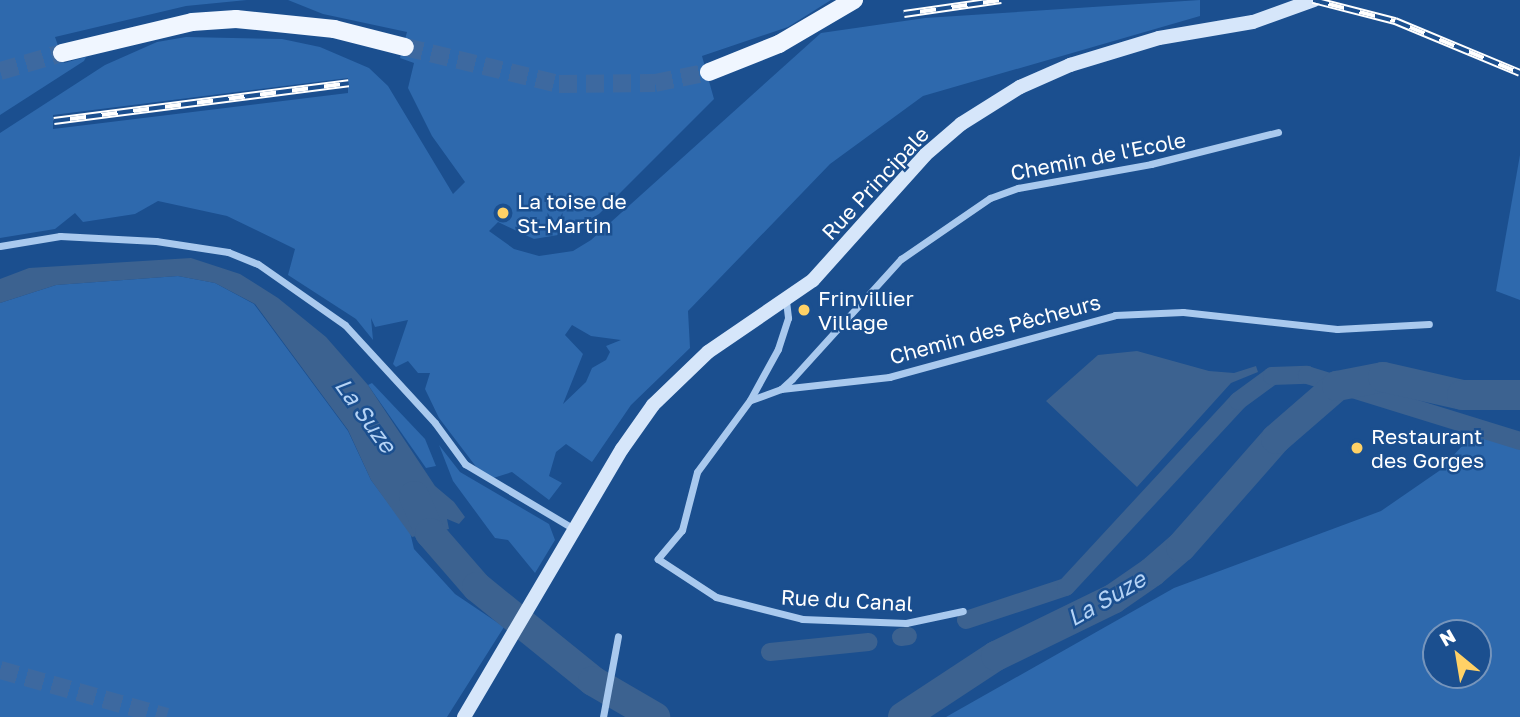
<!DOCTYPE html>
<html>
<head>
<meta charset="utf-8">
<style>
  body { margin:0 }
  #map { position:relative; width:1520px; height:717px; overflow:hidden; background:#1b4f8f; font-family:"Golos Text",sans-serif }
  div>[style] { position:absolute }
  .green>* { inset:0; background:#2e69ad }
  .water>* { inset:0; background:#3c6290 }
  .canal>* { height:18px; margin:-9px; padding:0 9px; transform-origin:9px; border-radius:9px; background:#3c6290 }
  .river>* { height:30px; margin:-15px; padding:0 15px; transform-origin:15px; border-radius:15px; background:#3c6290 }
  .primary-tunnel>* { height:18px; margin-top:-9px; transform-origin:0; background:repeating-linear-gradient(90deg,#3d69a0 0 18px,transparent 0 27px) }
  .minor>* { height:7px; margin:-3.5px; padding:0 3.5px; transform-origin:3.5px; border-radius:3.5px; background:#a9c9ee }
  .secondary>* { height:14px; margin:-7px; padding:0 7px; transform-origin:7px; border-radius:7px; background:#d6e6fa }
  .primary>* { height:18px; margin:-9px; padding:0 9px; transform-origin:9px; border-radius:9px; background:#f0f6ff }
  .rail>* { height:8px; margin-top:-4px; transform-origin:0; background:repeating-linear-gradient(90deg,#1b4f8f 0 16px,#fff 0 32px); box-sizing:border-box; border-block:2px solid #fff }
  .dots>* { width:19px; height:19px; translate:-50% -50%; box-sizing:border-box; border:4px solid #1b4f8f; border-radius:50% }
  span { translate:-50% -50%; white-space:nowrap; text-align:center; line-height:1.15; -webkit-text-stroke:5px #1b4f8f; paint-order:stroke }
  .street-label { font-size:21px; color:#fff }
  .poi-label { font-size:21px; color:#fff }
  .left { translate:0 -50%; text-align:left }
  .water-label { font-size:23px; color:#b5d3f5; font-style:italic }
  .north { position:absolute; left:1422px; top:619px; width:70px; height:70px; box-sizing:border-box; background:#1b4f8f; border:2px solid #7695bc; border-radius:50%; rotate:330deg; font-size:19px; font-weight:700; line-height:28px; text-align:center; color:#fff }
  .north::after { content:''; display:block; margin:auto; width:24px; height:32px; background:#ffd166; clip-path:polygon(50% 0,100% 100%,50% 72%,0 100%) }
</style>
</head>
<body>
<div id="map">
  <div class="green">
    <i style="clip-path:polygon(0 0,247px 0,186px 6px,55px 37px,64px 63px,86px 57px,84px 61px,0 115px)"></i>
    <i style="clip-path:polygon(evenodd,288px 0,831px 0,788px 27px,702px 56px,714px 99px,599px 214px,564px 234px,534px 239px,498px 222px,489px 231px,514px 249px,539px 256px,573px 251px,591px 240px,821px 33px,925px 18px,1200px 0,1200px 16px,923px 96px,830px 164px,688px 311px,690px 348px,631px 405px,592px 462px,566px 444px,556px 452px,549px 476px,562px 483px,549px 500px,512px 472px,490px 479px,477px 468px,439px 418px,425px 389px,430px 373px,418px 373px,408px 361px,396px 367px,393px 364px,408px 320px,375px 327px,371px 318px,373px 340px,356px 319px,288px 275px,295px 249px,227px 216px,158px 201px,135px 214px,83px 222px,75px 213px,55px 229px,0 238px,0 133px,105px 65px,157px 42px,186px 37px,282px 39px,320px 47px,369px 68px,388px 86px,453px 194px,465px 182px,432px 136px,408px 88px,414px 63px,400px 58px,407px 32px,323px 14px,288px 0,348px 78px,348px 93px,53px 129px,53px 115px,348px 78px,288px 0,572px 325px,591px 336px,621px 340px,606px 346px,610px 352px,606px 360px,592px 368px,586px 382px,563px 404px,583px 354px,565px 335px,572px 325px)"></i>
    <i style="clip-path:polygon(1520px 155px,1520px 300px,1496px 291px)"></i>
    <i style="clip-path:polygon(178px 276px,215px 283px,254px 304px,348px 431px,371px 480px,410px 532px,414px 549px,455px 594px,504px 627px,447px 717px,0 717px,0 303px,56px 285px)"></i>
    <i style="clip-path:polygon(372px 383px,425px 439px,436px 466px,426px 468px,368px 385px)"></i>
    <i style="clip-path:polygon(evenodd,1466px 434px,1520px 448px,1520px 717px,946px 717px,1174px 588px,1381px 511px,1439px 471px,1463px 445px,1466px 434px,1436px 633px,1478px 633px,1478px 675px,1436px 675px,1436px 633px)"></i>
    <i style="clip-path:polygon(439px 445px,460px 472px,549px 524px,555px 540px,535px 573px,508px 540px,495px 538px,453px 481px)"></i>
  </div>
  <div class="water">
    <i style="clip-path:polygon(191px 258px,240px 274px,278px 298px,326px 337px,368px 385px,435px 486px,454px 502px,465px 517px,459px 524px,447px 519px,449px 529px,412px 537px,371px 480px,348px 430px,255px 304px,215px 283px,178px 276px,56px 285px,0 303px,0 279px,29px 268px)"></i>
    <i style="clip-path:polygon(1137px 351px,1209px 371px,1234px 373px,1256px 366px,1258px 372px,1231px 383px,1137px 487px,1046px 401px,1098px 355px)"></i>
  </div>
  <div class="canal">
    <i style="left:966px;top:620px;width:105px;rotate:-18.3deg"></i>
    <i style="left:1066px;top:587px;width:253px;rotate:-47.2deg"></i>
    <i style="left:1238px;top:401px;width:42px;rotate:-36.3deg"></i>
    <i style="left:1272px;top:376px;width:35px;rotate:-2deg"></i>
    <i style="left:1307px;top:375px;width:223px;rotate:17.2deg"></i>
    <i style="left:901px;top:637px;width:7px;rotate:-8deg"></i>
    <i style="left:770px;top:652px;width:99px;rotate:-5.8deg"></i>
  </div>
  <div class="river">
    <i style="left:414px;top:496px;width:40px;rotate:66.6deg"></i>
    <i style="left:430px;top:533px;width:72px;rotate:49deg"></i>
    <i style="left:477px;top:587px;width:149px;rotate:39deg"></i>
    <i style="left:593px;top:681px;width:72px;rotate:30.1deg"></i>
    <i style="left:903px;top:717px;width:111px;rotate:-33.3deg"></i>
    <i style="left:996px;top:656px;width:130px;rotate:-26deg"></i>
    <i style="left:1113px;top:599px;width:47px;rotate:-34.7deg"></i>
    <i style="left:1152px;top:572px;width:38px;rotate:-41deg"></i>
    <i style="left:1181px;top:547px;width:144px;rotate:-48.7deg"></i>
    <i style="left:1276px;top:439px;width:81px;rotate:-41deg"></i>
    <i style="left:1337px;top:386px;width:47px;rotate:-11.1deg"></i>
    <i style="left:1383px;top:377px;width:81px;rotate:12.8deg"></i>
    <i style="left:1462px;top:395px;width:58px"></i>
  </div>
  <div class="primary-tunnel">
    <i style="left:405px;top:47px;width:158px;rotate:13.5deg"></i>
    <i style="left:559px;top:84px;width:96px;rotate:-0.6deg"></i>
    <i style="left:655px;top:83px;width:55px;rotate:-11.5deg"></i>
    <i style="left:0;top:71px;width:65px;rotate:-16.2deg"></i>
    <i style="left:0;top:670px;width:173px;rotate:15.7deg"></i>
  </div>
  <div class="minor">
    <i style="left:0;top:246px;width:61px;rotate:-9.5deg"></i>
    <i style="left:60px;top:236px;width:96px;rotate:3deg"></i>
    <i style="left:156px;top:241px;width:73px;rotate:8.7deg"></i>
    <i style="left:228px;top:252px;width:32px;rotate:22deg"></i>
    <i style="left:258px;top:264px;width:106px;rotate:35deg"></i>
    <i style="left:345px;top:325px;width:133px;rotate:47.4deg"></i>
    <i style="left:435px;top:423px;width:51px;rotate:53.8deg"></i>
    <i style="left:465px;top:464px;width:127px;rotate:30.8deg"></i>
    <i style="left:786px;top:301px;width:17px;rotate:83deg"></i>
    <i style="left:788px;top:318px;width:33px;rotate:108deg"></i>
    <i style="left:778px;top:349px;width:58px;rotate:118.8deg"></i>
    <i style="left:750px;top:400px;width:89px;rotate:126.4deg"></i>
    <i style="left:697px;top:472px;width:60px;rotate:104.5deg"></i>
    <i style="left:682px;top:530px;width:38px;rotate:130deg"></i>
    <i style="left:658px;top:559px;width:69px;rotate:33.2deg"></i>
    <i style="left:716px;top:597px;width:89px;rotate:14.3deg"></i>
    <i style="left:802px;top:619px;width:104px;rotate:2.2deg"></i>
    <i style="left:906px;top:623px;width:58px;rotate:-11.9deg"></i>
    <i style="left:781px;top:389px;width:109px;rotate:-6.3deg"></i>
    <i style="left:889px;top:377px;width:234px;rotate:-15.3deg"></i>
    <i style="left:1115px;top:315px;width:68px;rotate:-2.5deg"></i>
    <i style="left:1183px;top:312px;width:155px;rotate:6.3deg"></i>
    <i style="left:1337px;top:329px;width:92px;rotate:-3.1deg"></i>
    <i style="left:751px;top:400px;width:32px;rotate:-20deg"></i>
    <i style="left:781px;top:389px;width:15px;rotate:-42deg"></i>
    <i style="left:792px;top:379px;width:162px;rotate:-47.8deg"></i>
    <i style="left:901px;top:259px;width:108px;rotate:-34.4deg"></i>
    <i style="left:990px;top:198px;width:30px;rotate:-20deg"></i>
    <i style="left:1018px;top:188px;width:135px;rotate:-10.2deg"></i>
    <i style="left:1151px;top:164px;width:131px;rotate:-14.1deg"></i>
    <i style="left:603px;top:717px;width:82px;rotate:-79.5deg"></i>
  </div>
  <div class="secondary">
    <i style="left:464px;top:717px;width:311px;rotate:-59.5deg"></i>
    <i style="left:622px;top:449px;width:54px;rotate:-54.8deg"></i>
    <i style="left:653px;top:405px;width:76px;rotate:-43.9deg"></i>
    <i style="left:708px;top:352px;width:127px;rotate:-34.4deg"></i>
    <i style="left:813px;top:280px;width:168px;rotate:-48.1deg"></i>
    <i style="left:925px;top:155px;width:48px;rotate:-40.7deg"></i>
    <i style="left:961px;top:124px;width:70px;rotate:-32.1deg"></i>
    <i style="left:1020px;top:87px;width:55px;rotate:-23.7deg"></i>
    <i style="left:1070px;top:65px;width:93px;rotate:-16.9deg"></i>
    <i style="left:1159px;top:38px;width:95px;rotate:-9.7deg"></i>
    <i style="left:1253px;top:22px;width:65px;rotate:-19.8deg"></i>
  </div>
  <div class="primary">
    <i style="left:62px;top:53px;width:134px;rotate:-13.4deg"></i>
    <i style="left:192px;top:22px;width:44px;rotate:-3.9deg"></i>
    <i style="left:236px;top:19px;width:99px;rotate:5.8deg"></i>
    <i style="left:334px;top:29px;width:73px;rotate:14.2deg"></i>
    <i style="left:709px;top:72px;width:75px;rotate:-21.8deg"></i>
    <i style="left:779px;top:44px;width:87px;rotate:-30.4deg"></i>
  </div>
  <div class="rail">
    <i style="left:1313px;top:0;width:85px;rotate:14.4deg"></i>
    <i style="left:1395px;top:21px;width:135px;rotate:22.6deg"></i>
    <i style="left:904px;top:14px;width:98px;rotate:-8.2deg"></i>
    <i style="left:54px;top:121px;width:297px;rotate:-7.3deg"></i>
  </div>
  <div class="dots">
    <i style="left:503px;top:213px;background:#ffd166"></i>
    <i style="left:804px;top:310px;background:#ffd166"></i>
    <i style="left:1357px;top:448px;background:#ffd166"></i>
  </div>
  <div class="street-label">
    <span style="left:1098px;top:156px;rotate:-11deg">Chemin de l'Ecole</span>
    <span style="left:875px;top:183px;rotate:-47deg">Rue Principale</span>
    <span style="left:995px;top:329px;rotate:-15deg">Chemin des Pêcheurs</span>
    <span style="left:847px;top:600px;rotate:3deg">Rue du Canal</span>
  </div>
  <div class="poi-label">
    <span class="left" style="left:517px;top:213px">La toise de<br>St-Martin</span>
    <span class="left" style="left:818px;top:310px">Frinvillier<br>Village</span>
    <span class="left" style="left:1371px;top:448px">Restaurant<br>des Gorges</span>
  </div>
  <div class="water-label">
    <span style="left:366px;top:415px;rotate:54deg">La Suze</span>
    <span style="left:1106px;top:598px;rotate:-30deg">La Suze</span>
  </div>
  <div class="north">N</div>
</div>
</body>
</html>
